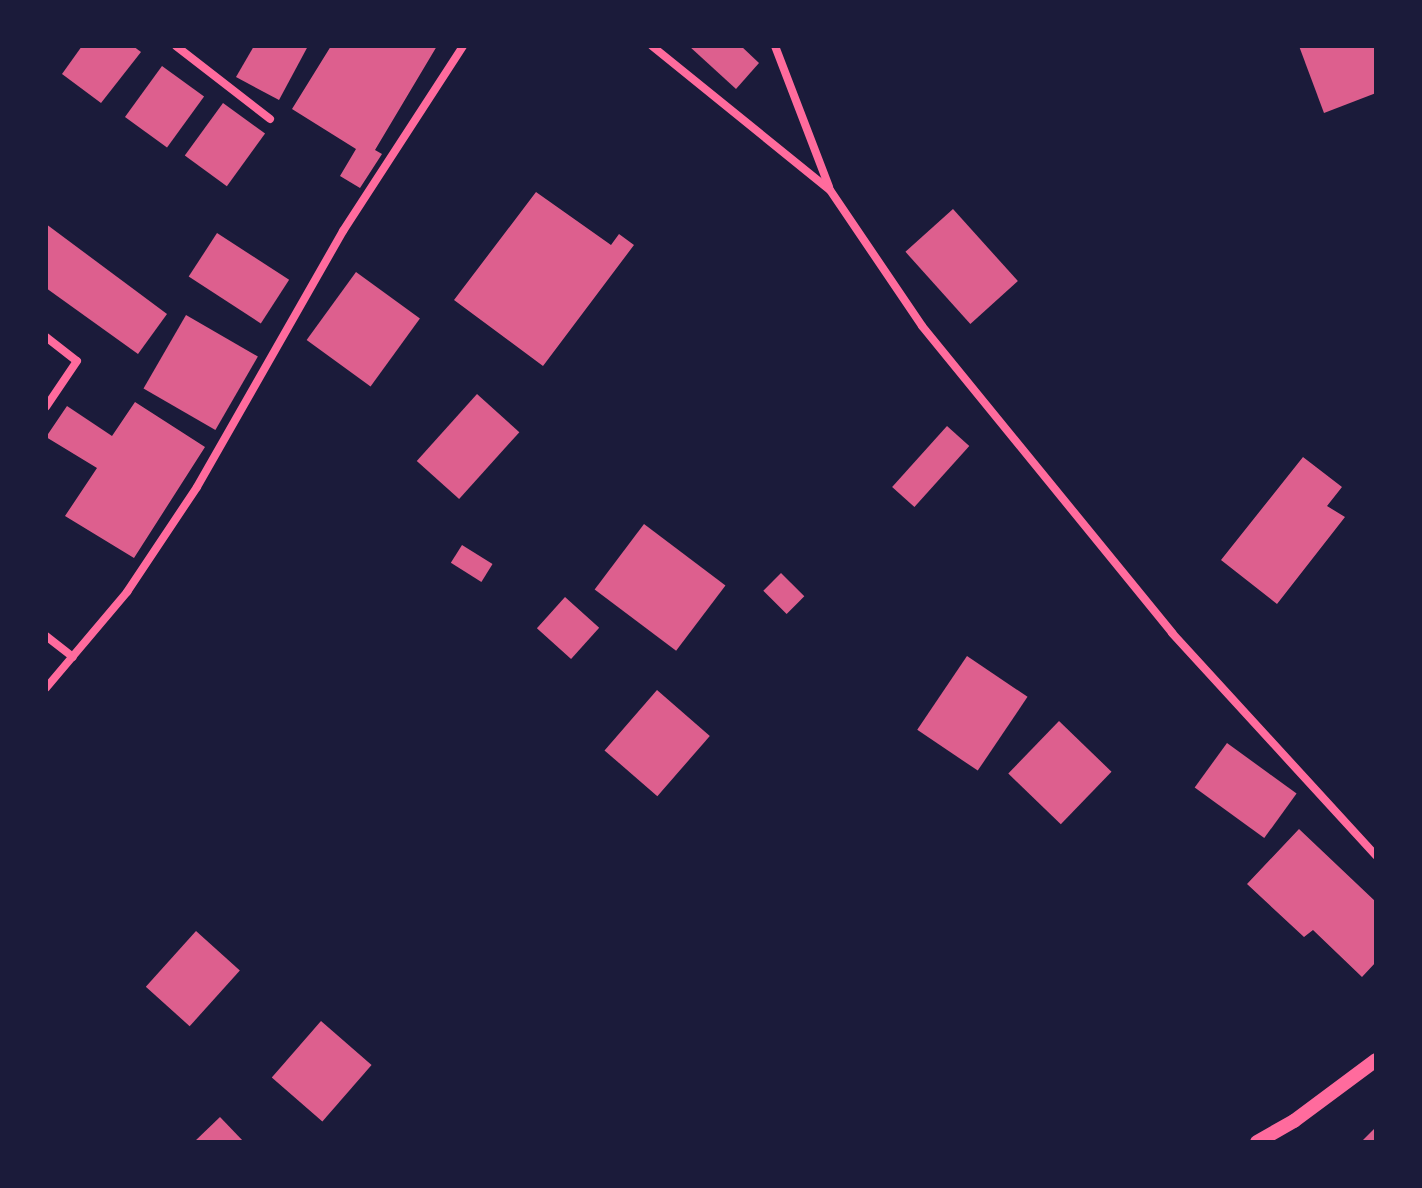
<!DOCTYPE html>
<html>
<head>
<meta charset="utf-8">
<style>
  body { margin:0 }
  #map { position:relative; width:1422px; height:1188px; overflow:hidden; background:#1b1b3a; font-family:Inter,sans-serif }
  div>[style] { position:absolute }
  .building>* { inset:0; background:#dd5f8e; transform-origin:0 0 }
  .minor>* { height:8px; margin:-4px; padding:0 4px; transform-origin:4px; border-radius:4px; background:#ff6b9d }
  .tertiary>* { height:14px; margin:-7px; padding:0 7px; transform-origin:7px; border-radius:7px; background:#ff6b9d }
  span { translate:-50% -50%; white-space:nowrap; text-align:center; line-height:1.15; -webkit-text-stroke:7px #1b1b3a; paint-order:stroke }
  .frame { position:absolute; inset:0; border:48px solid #1b1b3a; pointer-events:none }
</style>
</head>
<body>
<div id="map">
  <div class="building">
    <i style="clip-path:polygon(82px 46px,133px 46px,141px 52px,101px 103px,62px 74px)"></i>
    <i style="clip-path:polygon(254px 46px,308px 46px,279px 100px,236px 77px)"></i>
    <i style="clip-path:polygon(331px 46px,437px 46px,375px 150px,382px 154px,360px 188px,340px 176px,356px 149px,292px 109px)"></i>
    <i style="clip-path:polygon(689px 46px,741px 46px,759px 63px,736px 89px)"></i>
    <i style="clip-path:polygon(1299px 46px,1375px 46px,1376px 93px,1324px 113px)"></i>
    <i style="left:162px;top:66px;width:52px;height:63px;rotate:36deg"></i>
    <i style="left:223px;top:103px;width:52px;height:65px;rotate:36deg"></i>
    <i style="clip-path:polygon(536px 192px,611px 245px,619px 234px,634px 245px,543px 366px,454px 300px)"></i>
    <i style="left:953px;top:209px;width:97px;height:64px;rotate:48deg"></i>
    <i style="clip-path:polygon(46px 224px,167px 314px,138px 354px,46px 288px)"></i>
    <i style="left:217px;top:233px;width:86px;height:52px;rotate:33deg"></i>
    <i style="left:356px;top:272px;width:79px;height:84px;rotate:36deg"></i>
    <i style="left:186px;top:315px;width:83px;height:85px;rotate:30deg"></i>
    <i style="left:477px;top:394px;width:57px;height:90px;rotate:42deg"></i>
    <i style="clip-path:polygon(135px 402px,205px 447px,134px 558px,65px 516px,97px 468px,46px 437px,67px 406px,112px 436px)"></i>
    <i style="left:947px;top:426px;width:30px;height:82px;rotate:42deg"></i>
    <i style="clip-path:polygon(1303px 457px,1342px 487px,1327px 506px,1345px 517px,1277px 604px,1221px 560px)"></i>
    <i style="left:644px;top:524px;width:102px;height:82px;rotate:37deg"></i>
    <i style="left:462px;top:545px;width:36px;height:21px;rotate:32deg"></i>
    <i style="left:781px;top:573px;width:33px;height:25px;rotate:45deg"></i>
    <i style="left:565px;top:597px;width:46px;height:42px;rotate:42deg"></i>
    <i style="left:967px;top:656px;width:73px;height:89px;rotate:34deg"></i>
    <i style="left:657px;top:690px;width:70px;height:80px;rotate:41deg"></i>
    <i style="left:1059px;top:721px;width:73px;height:73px;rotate:44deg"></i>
    <i style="left:1227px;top:743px;width:86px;height:55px;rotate:36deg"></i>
    <i style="clip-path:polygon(1299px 829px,1376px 902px,1376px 962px,1362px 977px,1313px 930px,1304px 937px,1247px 884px)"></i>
    <i style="left:196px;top:931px;width:59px;height:75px;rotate:42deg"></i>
    <i style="left:321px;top:1021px;width:67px;height:75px;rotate:41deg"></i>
    <i style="clip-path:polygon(220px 1117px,244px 1142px,194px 1142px)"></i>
    <i style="clip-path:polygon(1376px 1127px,1376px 1142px,1361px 1142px)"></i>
  </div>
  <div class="minor">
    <i style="left:176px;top:46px;width:119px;rotate:37.8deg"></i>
    <i style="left:652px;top:46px;width:229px;rotate:39deg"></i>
    <i style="left:830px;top:190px;width:164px;rotate:55.9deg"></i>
    <i style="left:922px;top:326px;width:396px;rotate:50.8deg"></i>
    <i style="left:1172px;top:633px;width:302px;rotate:47.5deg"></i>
    <i style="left:775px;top:46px;width:151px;rotate:69deg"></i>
    <i style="left:46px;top:337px;width:39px;rotate:38deg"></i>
    <i style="left:77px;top:361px;width:55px;rotate:124deg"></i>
    <i style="left:46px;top:636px;width:34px;rotate:38deg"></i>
    <i style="left:46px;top:688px;width:126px;rotate:-49.8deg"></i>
    <i style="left:127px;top:592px;width:126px;rotate:-56.3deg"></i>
    <i style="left:197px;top:487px;width:295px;rotate:-60.3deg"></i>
    <i style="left:343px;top:231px;width:221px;rotate:-57deg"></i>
  </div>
  <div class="tertiary">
    <i style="left:1257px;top:1142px;width:43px;rotate:-29.6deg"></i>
    <i style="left:1294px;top:1121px;width:102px;rotate:-36.6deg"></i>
  </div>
  <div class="frame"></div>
</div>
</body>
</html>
